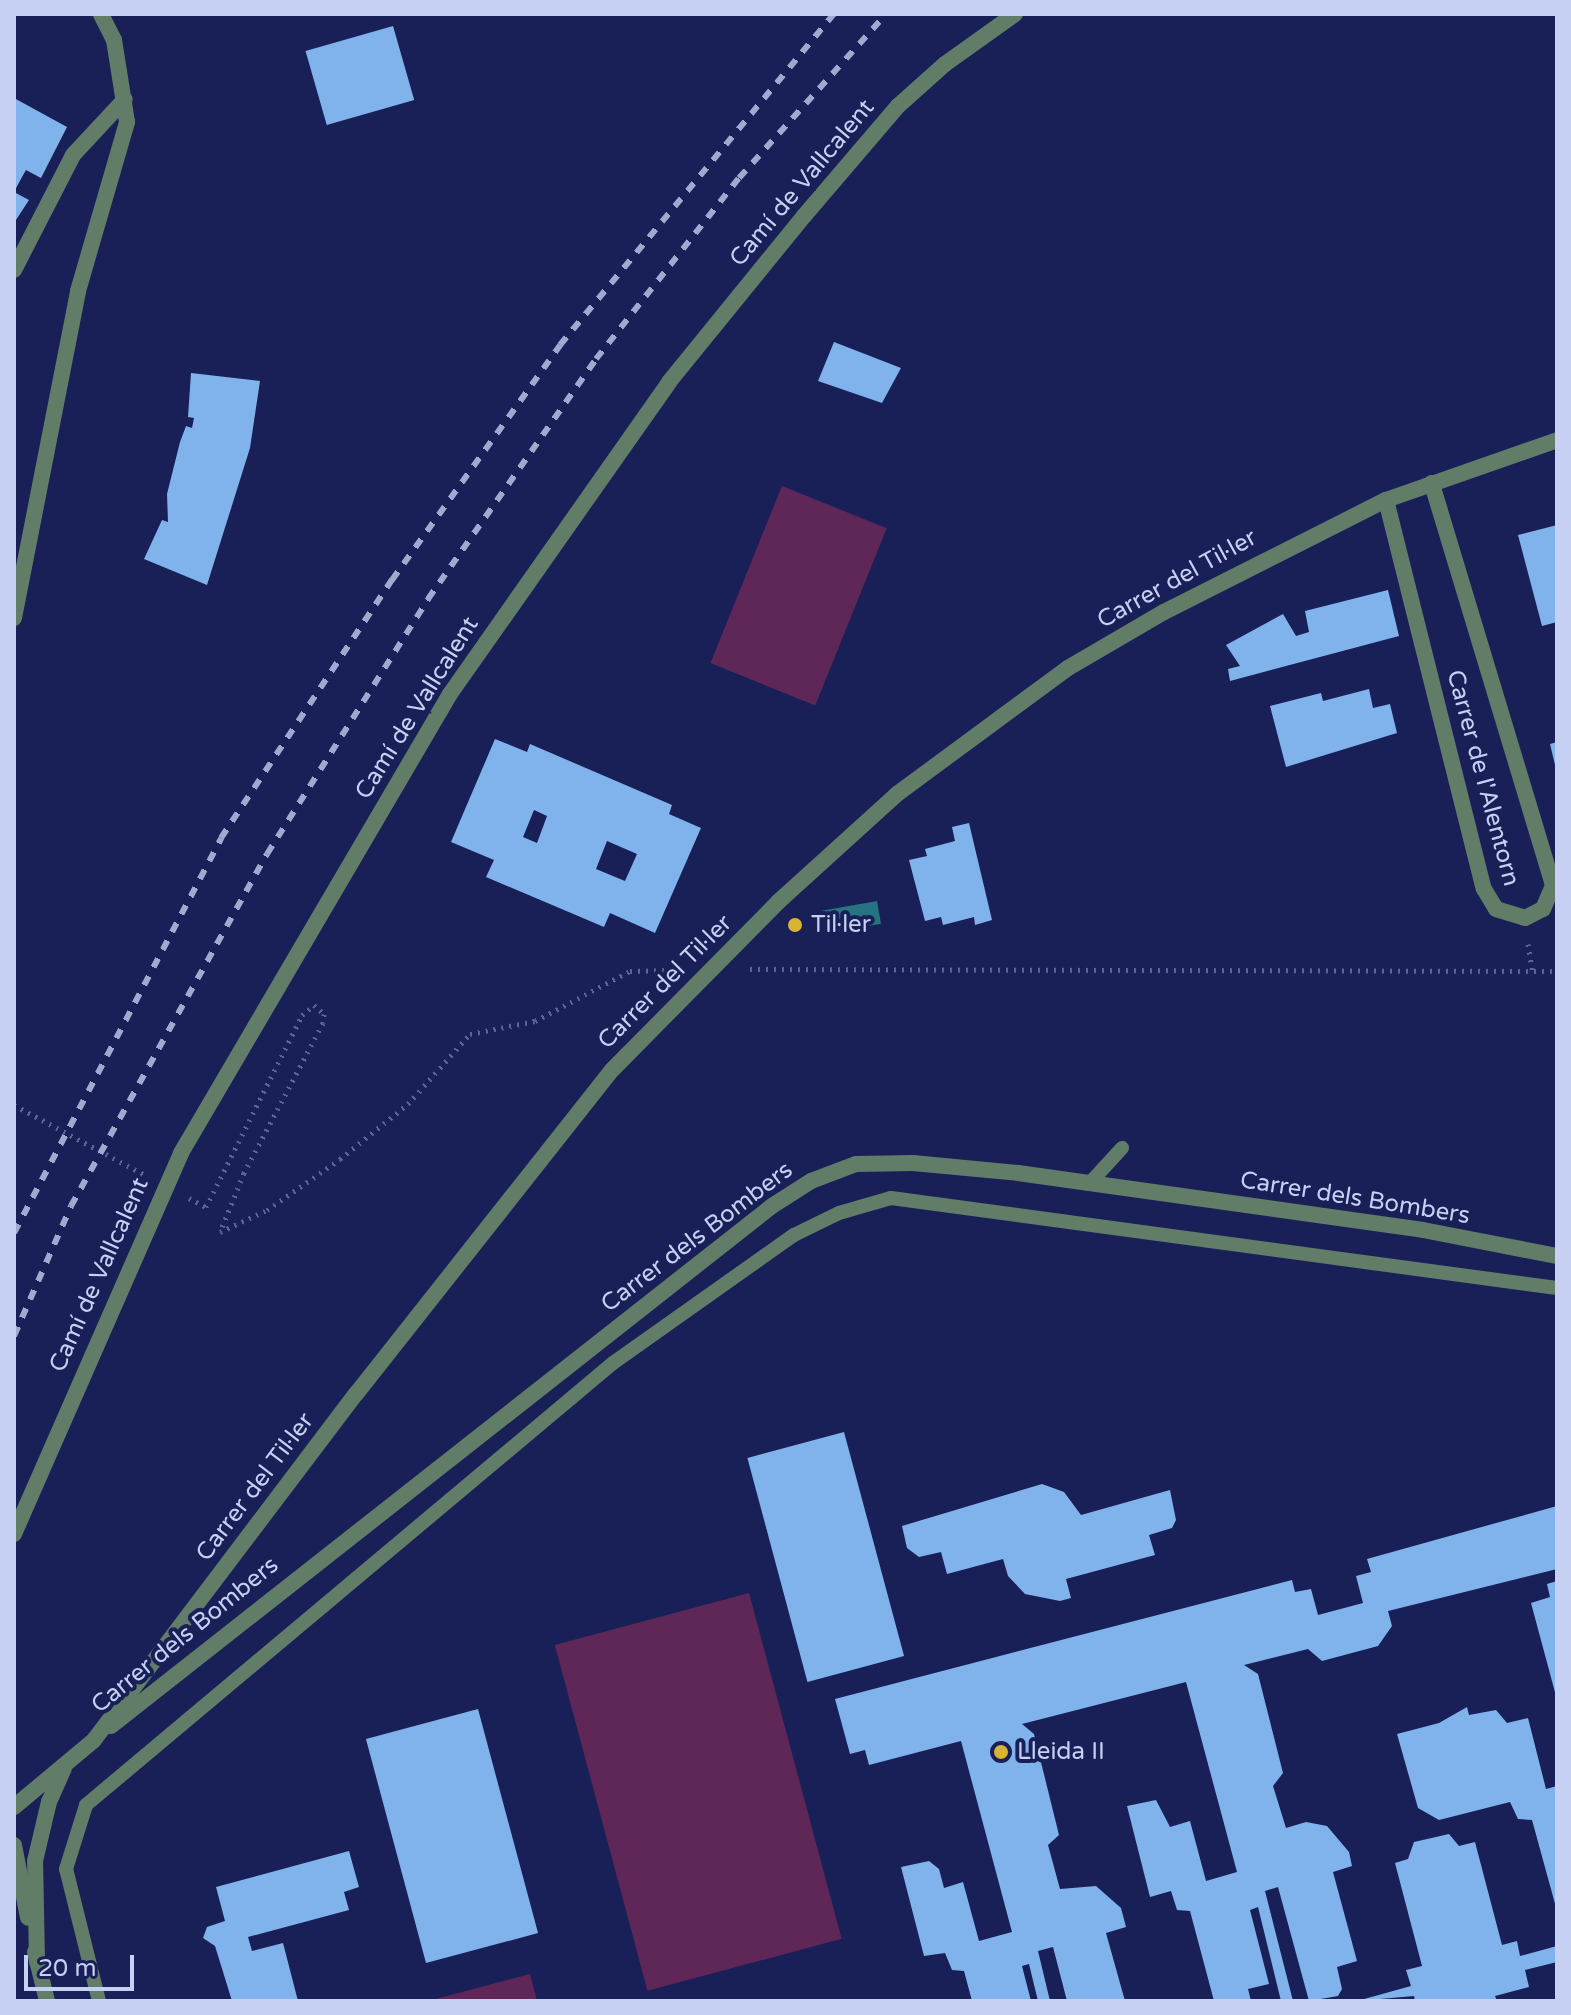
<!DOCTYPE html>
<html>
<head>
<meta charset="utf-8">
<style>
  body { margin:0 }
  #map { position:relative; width:1571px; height:2015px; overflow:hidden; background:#192058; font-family:"Varela Round",sans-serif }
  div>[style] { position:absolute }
  .green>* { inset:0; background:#5f2658; transform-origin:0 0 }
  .water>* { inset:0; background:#267381; transform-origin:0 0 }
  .building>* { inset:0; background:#80b2ec; transform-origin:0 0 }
  .path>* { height:5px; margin-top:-2.5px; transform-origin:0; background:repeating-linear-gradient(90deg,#5c6494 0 2px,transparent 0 8px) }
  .lane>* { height:14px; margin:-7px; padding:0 7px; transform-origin:7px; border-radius:7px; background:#617d68 }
  .street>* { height:16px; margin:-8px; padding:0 8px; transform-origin:8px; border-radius:8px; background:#617d68 }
  .rail>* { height:6px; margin-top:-3px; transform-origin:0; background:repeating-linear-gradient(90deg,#a0aad1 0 10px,transparent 0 20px) }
  .dots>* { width:22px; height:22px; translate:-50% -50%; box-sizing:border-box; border:4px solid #192058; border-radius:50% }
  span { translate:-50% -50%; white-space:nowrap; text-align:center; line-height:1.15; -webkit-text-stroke:8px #192058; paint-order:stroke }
  .street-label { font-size:24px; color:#c5d0f3 }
  .poi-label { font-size:24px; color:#c5d0f3 }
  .left { translate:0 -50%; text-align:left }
  .frame { position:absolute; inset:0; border:16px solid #c5d0f3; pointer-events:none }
  .scale { position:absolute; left:24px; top:1955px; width:110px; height:36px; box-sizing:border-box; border:4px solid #c5d0f3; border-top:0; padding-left:10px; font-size:24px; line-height:28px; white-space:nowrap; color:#c5d0f3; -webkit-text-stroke:6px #192058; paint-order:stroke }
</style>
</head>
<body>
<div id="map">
  <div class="green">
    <i style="left:782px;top:486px;width:113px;height:191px;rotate:22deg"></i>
    <i style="left:749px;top:1593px;width:358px;height:201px;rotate:75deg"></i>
    <i style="clip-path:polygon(530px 1974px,537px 2001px,428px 2001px)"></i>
  </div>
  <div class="water">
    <i style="left:877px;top:901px;width:23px;height:56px;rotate:80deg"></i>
  </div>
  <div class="building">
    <i style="left:393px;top:26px;width:77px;height:91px;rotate:74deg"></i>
    <i style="clip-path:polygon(14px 98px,67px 127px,41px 178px,26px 170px,22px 177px,14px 192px,29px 200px,14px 223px)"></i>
    <i style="clip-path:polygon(834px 342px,901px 368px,882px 403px,818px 381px)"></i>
    <i style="clip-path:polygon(191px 373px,260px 381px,250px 448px,207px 585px,144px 559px,162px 520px,168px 522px,167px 494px,180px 442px,186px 426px,192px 428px,194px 418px,188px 417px)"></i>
    <i style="clip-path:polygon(1557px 525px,1557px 622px,1542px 626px,1518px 535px)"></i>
    <i style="clip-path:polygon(1388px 590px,1399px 636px,1230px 681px,1228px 669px,1240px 666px,1226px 645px,1283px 614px,1296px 636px,1309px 632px,1305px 611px)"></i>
    <i style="clip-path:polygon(1369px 689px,1373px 708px,1390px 704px,1397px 733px,1286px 767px,1270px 706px,1321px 693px,1323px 701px)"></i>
    <i style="clip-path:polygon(evenodd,495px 739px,527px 752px,530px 744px,672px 805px,669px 814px,701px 828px,655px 933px,610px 913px,604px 927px,486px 877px,494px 860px,451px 842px,495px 739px,534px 810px,547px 816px,537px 843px,523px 837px,534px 810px,495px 739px,607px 841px,637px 854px,625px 881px,596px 869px,607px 841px)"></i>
    <i style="clip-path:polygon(1557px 742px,1557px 769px,1556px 769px,1550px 744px)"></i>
    <i style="clip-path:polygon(969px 823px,992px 920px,975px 925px,974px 917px,943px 925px,941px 917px,925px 921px,909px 860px,927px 856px,925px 849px,955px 841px,952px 827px)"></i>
    <i style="left:844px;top:1432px;width:232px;height:100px;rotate:75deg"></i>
    <i style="clip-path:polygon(1042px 1484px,1064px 1492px,1081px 1515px,1170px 1490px,1176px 1520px,1172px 1528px,1149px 1535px,1155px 1555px,1066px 1579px,1071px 1598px,1060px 1601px,1025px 1594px,1008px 1576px,1003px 1559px,947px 1574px,941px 1552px,919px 1557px,907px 1548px,902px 1526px)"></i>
    <i style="clip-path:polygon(1557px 1506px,1557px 1569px,1388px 1611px,1392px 1626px,1378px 1646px,1322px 1661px,1308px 1649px,1244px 1665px,1258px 1674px,1283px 1773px,1273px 1786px,1286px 1828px,1306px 1822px,1327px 1826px,1349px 1852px,1352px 1866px,1333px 1872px,1357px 1961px,1337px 1967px,1342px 1989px,1338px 1996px,1309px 2001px,1278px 1887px,1265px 1891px,1293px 2001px,1281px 2001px,1258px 1907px,1250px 1910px,1269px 1984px,1248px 1989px,1251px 2001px,1214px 2001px,1190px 1911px,1177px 1910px,1171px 1891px,1150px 1897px,1127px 1806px,1156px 1800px,1170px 1827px,1190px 1821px,1206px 1881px,1237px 1872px,1186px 1682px,1022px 1724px,1034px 1734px,1059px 1835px,1048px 1845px,1060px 1889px,1096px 1886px,1121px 1908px,1126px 1927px,1106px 1933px,1125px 2001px,1067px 2001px,1053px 1947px,1038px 1951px,1050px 2001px,1038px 2001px,1029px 1964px,1022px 1966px,1031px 2001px,972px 2001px,964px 1971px,952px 1970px,945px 1953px,924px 1956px,901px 1867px,929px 1861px,939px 1869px,944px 1888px,963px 1882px,979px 1941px,1012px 1932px,961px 1741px,869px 1765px,865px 1750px,850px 1754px,835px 1699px,1292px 1580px,1295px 1592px,1311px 1589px,1318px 1615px,1363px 1603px,1356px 1576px,1371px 1572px,1367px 1559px)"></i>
    <i style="clip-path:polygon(1557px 1581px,1557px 1696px,1556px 1696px,1531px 1603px,1550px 1597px,1547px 1584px)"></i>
    <i style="clip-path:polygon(1467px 1707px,1469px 1715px,1496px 1710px,1507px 1723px,1528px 1718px,1546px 1789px,1557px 1786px,1557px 1911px,1532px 1820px,1518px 1819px,1510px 1802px,1439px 1820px,1418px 1808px,1397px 1734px,1439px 1723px)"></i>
    <i style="left:478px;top:1709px;width:232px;height:116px;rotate:75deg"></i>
    <i style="clip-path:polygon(1449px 1834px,1459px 1846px,1475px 1842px,1502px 1945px,1517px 1941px,1520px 1956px,1557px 1946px,1557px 1962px,1525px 1970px,1529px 1987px,1495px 1996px,1497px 2001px,1415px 2001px,1414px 1996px,1357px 2001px,1411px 1986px,1406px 1970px,1422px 1966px,1395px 1863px,1408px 1859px,1414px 1842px)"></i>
    <i style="clip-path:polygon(349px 1851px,359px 1887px,344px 1892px,349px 1910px,248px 1937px,252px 1951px,283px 1943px,298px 2001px,232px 2001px,215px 1946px,203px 1938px,207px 1927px,225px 1921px,216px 1887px)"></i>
  </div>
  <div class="path">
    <i style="left:1528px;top:944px;width:26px;rotate:81deg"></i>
    <i style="left:750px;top:969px;width:807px;rotate:0.14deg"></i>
    <i style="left:14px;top:1105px;width:149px;rotate:28.1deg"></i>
    <i style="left:189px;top:1198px;width:19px;rotate:28deg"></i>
    <i style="left:206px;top:1207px;width:215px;rotate:-63.4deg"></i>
    <i style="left:302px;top:1015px;width:16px;rotate:-40deg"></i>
    <i style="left:314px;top:1005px;width:13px;rotate:42deg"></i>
    <i style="left:324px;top:1014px;width:9px;rotate:96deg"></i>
    <i style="left:323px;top:1023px;width:170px;rotate:117.8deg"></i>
    <i style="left:244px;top:1173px;width:64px;rotate:112.1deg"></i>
    <i style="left:220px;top:1232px;width:52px;rotate:-25.1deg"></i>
    <i style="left:267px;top:1210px;width:89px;rotate:-34.9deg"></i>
    <i style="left:340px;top:1159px;width:87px;rotate:-39deg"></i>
    <i style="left:408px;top:1104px;width:94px;rotate:-48.5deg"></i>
    <i style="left:470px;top:1034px;width:66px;rotate:-11.3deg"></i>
    <i style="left:535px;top:1021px;width:107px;rotate:-27.8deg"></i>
    <i style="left:630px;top:971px;width:42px;rotate:-1.4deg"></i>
  </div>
  <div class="lane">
    <i style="left:1089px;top:1184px;width:49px;rotate:-47.5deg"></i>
    <i style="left:99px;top:2001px;width:136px;rotate:-104deg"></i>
    <i style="left:66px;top:1869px;width:67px;rotate:-72.6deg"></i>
    <i style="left:86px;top:1805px;width:688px;rotate:-39.99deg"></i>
    <i style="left:613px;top:1363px;width:222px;rotate:-35.3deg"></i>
    <i style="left:794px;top:1235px;width:50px;rotate:-26.1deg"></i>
    <i style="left:839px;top:1213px;width:54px;rotate:-16.1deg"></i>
    <i style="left:891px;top:1198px;width:672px;rotate:7.7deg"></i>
  </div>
  <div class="street">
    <i style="left:14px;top:270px;width:129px;rotate:-62.8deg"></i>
    <i style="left:73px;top:155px;width:76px;rotate:-47.1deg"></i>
    <i style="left:1386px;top:500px;width:401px;rotate:75.9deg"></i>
    <i style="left:1484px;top:889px;width:23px;rotate:59deg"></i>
    <i style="left:1496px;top:909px;width:30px;rotate:17deg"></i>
    <i style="left:1525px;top:918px;width:20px;rotate:-27deg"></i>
    <i style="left:1543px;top:909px;width:26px;rotate:-67deg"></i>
    <i style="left:1553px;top:885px;width:420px;rotate:-106.8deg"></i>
    <i style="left:14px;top:618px;width:333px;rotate:-78.9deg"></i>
    <i style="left:78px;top:291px;width:176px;rotate:-73.8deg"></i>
    <i style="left:127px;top:122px;width:83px;rotate:-99deg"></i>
    <i style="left:114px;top:40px;width:29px;rotate:-117deg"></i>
    <i style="left:14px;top:1534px;width:416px;rotate:-66.3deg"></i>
    <i style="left:181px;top:1153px;width:532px;rotate:-59.63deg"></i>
    <i style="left:450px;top:694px;width:381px;rotate:-54.9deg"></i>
    <i style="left:669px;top:382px;width:214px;rotate:-50.9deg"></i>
    <i style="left:804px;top:216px;width:145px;rotate:-49.5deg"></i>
    <i style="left:898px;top:106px;width:63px;rotate:-41.8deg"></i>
    <i style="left:945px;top:64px;width:86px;rotate:-35.5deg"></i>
    <i style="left:111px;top:1726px;width:841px;rotate:-38.19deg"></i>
    <i style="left:772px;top:1206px;width:46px;rotate:-32.7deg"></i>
    <i style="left:811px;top:1181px;width:48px;rotate:-20.7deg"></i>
    <i style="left:856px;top:1164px;width:57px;rotate:-1deg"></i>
    <i style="left:913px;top:1163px;width:105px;rotate:5.4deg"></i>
    <i style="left:1018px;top:1173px;width:409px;rotate:8deg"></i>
    <i style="left:1423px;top:1230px;width:136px;rotate:11deg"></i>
    <i style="left:14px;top:1807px;width:104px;rotate:-39.9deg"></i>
    <i style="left:94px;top:1740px;width:434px;rotate:-52.9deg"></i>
    <i style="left:356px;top:1394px;width:414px;rotate:-51.7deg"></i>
    <i style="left:613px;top:1069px;width:235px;rotate:-45.3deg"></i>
    <i style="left:778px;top:902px;width:161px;rotate:-42.2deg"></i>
    <i style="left:897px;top:794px;width:212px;rotate:-36.4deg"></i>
    <i style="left:1068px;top:668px;width:111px;rotate:-30.3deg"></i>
    <i style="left:1164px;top:612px;width:249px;rotate:-26.8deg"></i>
    <i style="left:1386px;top:500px;width:181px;rotate:-19.3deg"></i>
    <i style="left:14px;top:1845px;width:74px;rotate:79.1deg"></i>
    <i style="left:35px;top:1952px;width:50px;rotate:76.2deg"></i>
    <i style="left:37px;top:1962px;width:101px;rotate:-91.1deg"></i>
    <i style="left:35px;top:1861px;width:61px;rotate:-76.7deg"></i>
    <i style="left:49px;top:1802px;width:36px;rotate:-66deg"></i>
  </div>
  <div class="rail">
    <i style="left:14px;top:1233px;width:446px;rotate:-62.3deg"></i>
    <i style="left:221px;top:838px;width:310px;rotate:-56.5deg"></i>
    <i style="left:392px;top:580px;width:289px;rotate:-54.4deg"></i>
    <i style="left:560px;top:345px;width:430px;rotate:-50.4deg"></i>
    <i style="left:14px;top:1336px;width:142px;rotate:-66.3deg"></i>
    <i style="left:71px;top:1206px;width:403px;rotate:-60.9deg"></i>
    <i style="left:267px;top:854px;width:302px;rotate:-57.7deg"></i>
    <i style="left:428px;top:599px;width:293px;rotate:-55deg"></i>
    <i style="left:596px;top:359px;width:231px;rotate:-51.7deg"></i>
    <i style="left:739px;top:178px;width:220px;rotate:-48.1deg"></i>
  </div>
  <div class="dots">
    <i style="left:795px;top:925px;background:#d8b434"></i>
    <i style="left:1001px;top:1752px;background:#d8b434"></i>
  </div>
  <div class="street-label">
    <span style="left:802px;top:183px;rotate:-50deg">Camí de Vallcalent</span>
    <span style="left:1177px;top:579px;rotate:-29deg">Carrer del Til·ler</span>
    <span style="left:417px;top:708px;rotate:-58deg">Camí de Vallcalent</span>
    <span style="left:1483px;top:778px;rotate:75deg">Carrer de l'Alentorn</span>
    <span style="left:665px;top:982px;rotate:-45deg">Carrer del Til·ler</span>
    <span style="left:1355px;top:1198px;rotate:9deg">Carrer dels Bombers</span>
    <span style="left:697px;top:1237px;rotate:-37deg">Carrer dels Bombers</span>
    <span style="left:99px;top:1275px;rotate:-66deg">Camí de Vallcalent</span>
    <span style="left:255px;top:1487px;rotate:-53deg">Carrer del Til·ler</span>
    <span style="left:185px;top:1635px;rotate:-39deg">Carrer dels Bombers</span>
  </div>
  <div class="poi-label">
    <span class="left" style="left:811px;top:925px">Til·ler</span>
    <span class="left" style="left:1017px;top:1752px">Lleida II</span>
  </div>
  <div class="frame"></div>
  <div class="scale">20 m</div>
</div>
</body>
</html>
